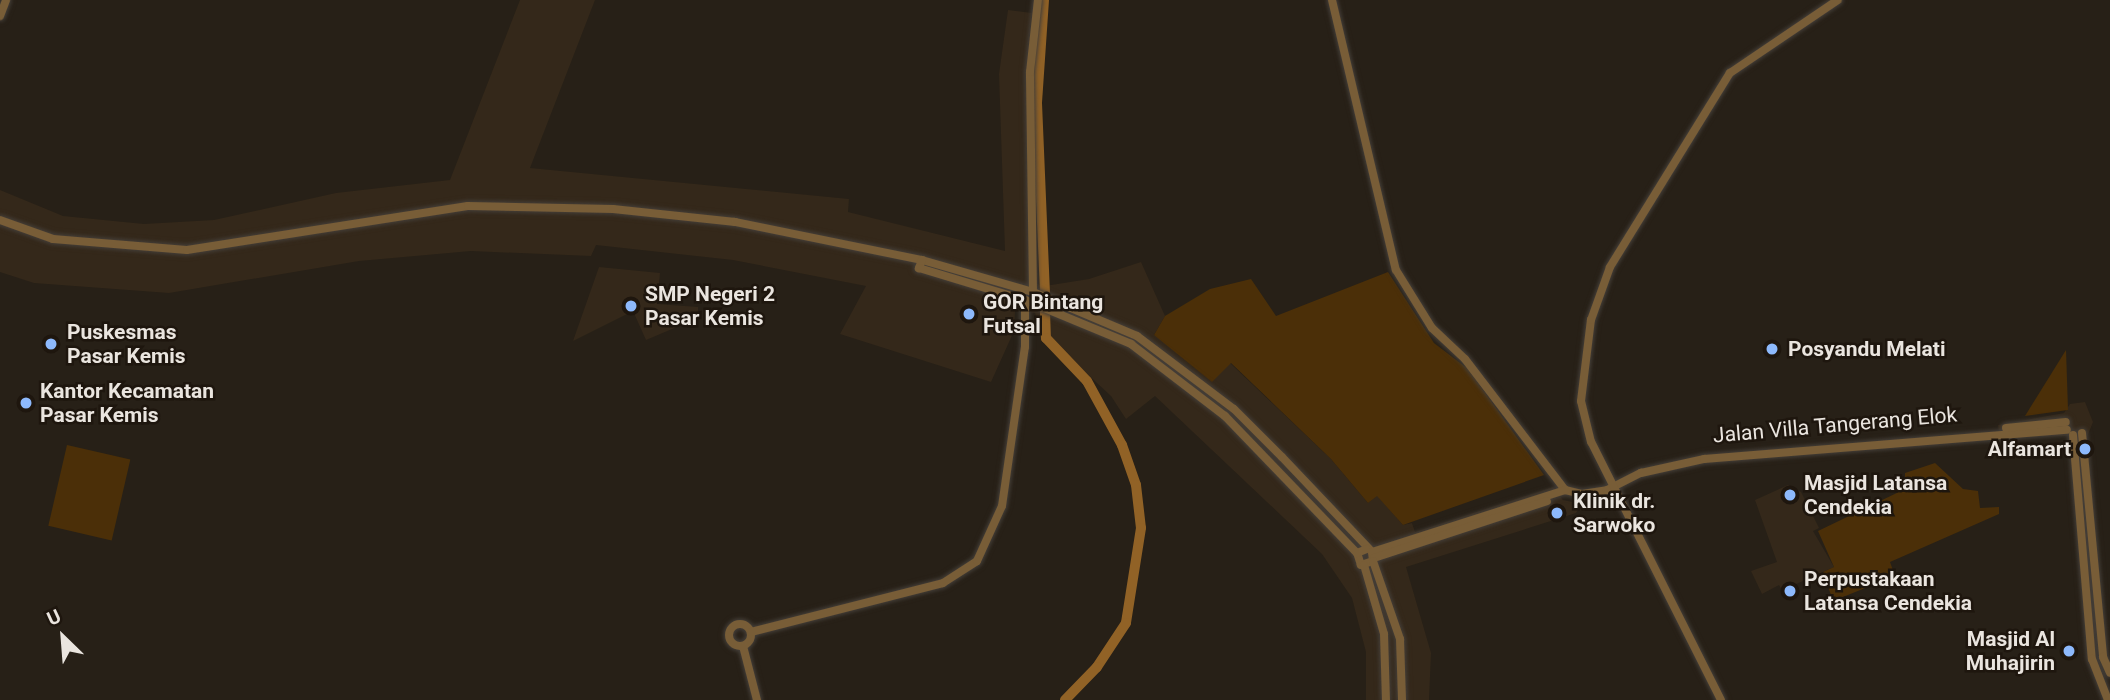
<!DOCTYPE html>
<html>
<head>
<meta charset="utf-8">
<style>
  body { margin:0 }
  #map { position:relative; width:2110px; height:700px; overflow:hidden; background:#272017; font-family:Roboto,sans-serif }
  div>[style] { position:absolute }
  .built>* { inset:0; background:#34281a }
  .green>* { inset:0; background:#4b2f08; transform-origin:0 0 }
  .river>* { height:10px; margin:-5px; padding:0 5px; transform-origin:5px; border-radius:5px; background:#916226 }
  .roads { filter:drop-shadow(0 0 2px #443e38) drop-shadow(0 0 2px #443e38) }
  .secondary>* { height:8px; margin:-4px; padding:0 4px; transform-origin:4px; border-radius:4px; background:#785d37 }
  .secondary>.ring { margin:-4px; padding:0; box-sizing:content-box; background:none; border:8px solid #785d37; border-radius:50% }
  .dots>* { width:19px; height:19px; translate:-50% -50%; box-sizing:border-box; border:4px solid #1e160e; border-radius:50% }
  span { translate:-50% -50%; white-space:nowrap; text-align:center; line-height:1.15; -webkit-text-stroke:5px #1e160e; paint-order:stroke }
  .poi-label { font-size:21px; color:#eae5df; font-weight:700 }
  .left { translate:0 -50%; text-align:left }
  .right { translate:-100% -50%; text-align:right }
  .street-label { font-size:21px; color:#eae5df }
  .north { position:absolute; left:28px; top:602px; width:70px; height:70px; -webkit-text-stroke:5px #1e160e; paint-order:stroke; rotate:335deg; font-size:19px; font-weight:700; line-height:28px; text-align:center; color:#eae5df }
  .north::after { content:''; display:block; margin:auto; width:24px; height:32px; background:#eae5df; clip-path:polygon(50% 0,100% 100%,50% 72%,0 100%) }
</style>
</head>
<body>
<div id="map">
  <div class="built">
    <i style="clip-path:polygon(520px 0,595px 0,530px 168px,849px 199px,848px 212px,1005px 251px,999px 74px,1008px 10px,1032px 13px,1026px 71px,1029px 282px,1045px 286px,1089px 279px,1141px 262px,1165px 316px,1154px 335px,1230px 363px,1331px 459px,1368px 503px,1377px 495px,1403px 525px,1412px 523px,1415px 532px,1553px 487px,1563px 500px,1582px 504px,1576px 513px,1406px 567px,1431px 653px,1429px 700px,1366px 700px,1366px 652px,1352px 598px,1322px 554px,1155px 396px,1126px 419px,1111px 396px,1041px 331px,1035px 313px,1015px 309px,1014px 331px,991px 382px,840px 334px,866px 286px,733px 260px,596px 245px,591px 256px,471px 251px,359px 261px,169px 293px,34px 283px,0 272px,0 190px,63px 216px,144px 224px,214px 220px,336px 193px,450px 180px)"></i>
    <i style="clip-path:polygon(599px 267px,660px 273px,657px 304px,698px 307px,698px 318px,646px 340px,633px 311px,573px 341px)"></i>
    <i style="clip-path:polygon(2085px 402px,2093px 422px,2087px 437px,2093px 500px,2076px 501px,2071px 436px,2000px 437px,1998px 425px,2064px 413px,2070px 404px)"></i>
    <i style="clip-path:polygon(1788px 485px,1801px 492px,1819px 528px,1813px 531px,1834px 567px,1794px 585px,1797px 592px,1786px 597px,1779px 585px,1762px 594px,1751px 571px,1777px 562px,1755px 500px)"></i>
  </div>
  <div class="green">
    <i style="clip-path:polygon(1388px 272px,1434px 343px,1468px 369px,1544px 475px,1403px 525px,1377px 496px,1368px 503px,1331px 459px,1231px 363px,1212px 382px,1154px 335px,1165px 316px,1210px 289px,1251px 279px,1276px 316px)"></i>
    <i style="clip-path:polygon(2066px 350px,2068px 410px,2025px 416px)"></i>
    <i style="left:67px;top:445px;width:65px;height:83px;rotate:13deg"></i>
    <i style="clip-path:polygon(1935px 463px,1963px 489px,1978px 491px,1980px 508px,1999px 507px,1999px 514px,1890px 562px,1895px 576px,1833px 601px,1823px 572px,1834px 567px,1818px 531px,1905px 489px,1905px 473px)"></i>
  </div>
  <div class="river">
    <i style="left:1044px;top:0;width:103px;rotate:93.9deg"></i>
    <i style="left:1037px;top:103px;width:190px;rotate:87.6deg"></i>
    <i style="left:1045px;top:311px;width:27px;rotate:88deg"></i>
    <i style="left:1046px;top:338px;width:59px;rotate:46.4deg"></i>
    <i style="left:1087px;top:381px;width:73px;rotate:61.3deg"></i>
    <i style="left:1122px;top:445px;width:42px;rotate:70.7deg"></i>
    <i style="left:1136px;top:485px;width:43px;rotate:83.4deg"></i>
    <i style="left:1141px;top:528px;width:96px;rotate:99deg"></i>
    <i style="left:1126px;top:623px;width:53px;rotate:123.4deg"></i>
    <i style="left:1097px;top:667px;width:46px;rotate:134.1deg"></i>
  </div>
  <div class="roads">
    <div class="secondary">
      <i style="left:1332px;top:0;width:277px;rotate:76.7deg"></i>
      <i style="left:1396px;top:270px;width:68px;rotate:58.2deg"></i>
      <i style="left:1432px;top:328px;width:45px;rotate:43.2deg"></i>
      <i style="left:1465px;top:359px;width:165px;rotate:52.6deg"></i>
      <i style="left:1565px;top:490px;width:17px;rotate:13deg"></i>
      <i style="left:1582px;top:494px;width:25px;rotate:-9deg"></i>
      <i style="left:1607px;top:490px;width:38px;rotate:-27deg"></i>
      <i style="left:1641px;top:473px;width:65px;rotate:-12.5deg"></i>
      <i style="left:1704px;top:459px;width:364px;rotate:-4.6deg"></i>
      <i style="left:0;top:16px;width:17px;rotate:-69deg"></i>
      <i style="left:0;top:220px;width:56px;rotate:19.7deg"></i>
      <i style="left:53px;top:239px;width:134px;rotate:4.7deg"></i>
      <i style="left:187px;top:250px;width:284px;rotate:-8.9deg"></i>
      <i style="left:468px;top:206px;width:145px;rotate:1.2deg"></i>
      <i style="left:613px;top:209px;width:123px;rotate:6.1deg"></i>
      <i style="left:735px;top:222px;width:191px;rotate:11.5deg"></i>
      <i style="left:922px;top:260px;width:116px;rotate:16.1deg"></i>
      <i style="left:1033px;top:292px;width:113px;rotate:22.9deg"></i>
      <i style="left:1137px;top:336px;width:121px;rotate:37deg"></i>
      <i style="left:1234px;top:409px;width:68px;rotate:45deg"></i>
      <i style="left:1282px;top:457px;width:131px;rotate:46.5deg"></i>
      <i style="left:1372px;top:552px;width:9px;rotate:84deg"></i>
      <i style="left:1373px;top:561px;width:13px;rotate:162deg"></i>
      <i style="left:1361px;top:565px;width:13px;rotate:-108deg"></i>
      <i style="left:1357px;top:553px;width:11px;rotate:-22deg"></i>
      <i style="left:922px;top:260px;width:9px;rotate:111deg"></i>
      <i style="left:919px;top:268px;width:111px;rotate:16.8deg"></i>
      <i style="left:1025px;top:300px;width:115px;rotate:22.5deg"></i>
      <i style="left:1131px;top:344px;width:118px;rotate:37.5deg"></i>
      <i style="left:1225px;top:416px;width:190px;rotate:46.1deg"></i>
      <i style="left:1033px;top:292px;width:220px;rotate:-90.8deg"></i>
      <i style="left:1030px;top:72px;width:72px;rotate:-83.7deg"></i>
      <i style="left:2006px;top:428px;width:60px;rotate:-5.7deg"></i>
      <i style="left:2082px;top:433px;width:225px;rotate:84.6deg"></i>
      <i style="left:2103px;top:657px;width:17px;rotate:66deg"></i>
      <i style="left:2073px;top:435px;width:225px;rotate:85.2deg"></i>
      <i style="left:2092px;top:659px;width:44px;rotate:68.7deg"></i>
      <i style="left:1372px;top:552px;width:203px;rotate:-17.8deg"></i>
      <i style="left:1374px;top:558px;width:182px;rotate:-18.2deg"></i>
      <i style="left:1373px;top:561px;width:83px;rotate:70.9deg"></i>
      <i style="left:1400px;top:639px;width:61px;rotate:88.1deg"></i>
      <i style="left:1364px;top:565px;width:72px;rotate:73.8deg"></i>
      <i style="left:1384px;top:634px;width:66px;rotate:88.3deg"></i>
      <i class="ring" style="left:729px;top:624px;width:14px;height:14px"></i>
      <i style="left:751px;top:632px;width:198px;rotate:-14.3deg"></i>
      <i style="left:943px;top:583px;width:40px;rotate:-32.9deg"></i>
      <i style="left:977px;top:561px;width:60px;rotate:-65.6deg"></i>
      <i style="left:1002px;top:506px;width:161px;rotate:-81.8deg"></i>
      <i style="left:1025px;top:347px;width:47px;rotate:-90deg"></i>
      <i style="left:743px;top:646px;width:56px;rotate:75.5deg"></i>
      <i style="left:1721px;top:700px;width:289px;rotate:-116.7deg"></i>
      <i style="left:1591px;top:442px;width:42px;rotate:-103.7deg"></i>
      <i style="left:1581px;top:401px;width:82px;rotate:-83deg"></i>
      <i style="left:1591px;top:320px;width:56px;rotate:-70.3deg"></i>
      <i style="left:1610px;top:267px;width:228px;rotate:-58.3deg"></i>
      <i style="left:1730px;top:73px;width:130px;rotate:-34.1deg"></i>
    </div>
  </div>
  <div class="dots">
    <i style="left:631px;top:306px;background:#8db9fc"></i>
    <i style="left:969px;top:314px;background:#8db9fc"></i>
    <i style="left:51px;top:344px;background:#8db9fc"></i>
    <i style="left:1772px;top:349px;background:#8db9fc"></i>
    <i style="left:26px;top:403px;background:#8db9fc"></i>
    <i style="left:2085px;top:449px;background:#8db9fc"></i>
    <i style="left:1790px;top:495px;background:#8db9fc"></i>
    <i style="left:1557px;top:513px;background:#8db9fc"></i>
    <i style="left:1790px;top:591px;background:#8db9fc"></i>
    <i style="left:2069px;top:651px;background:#8db9fc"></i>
  </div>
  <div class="poi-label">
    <span class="left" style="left:645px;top:306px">SMP Negeri 2<br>Pasar Kemis</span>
    <span class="left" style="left:983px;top:314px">GOR Bintang<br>Futsal</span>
    <span class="left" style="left:67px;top:344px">Puskesmas<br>Pasar Kemis</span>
    <span class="left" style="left:1788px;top:349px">Posyandu Melati</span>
    <span class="left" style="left:40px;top:403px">Kantor Kecamatan<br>Pasar Kemis</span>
    <span class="right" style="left:2071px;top:449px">Alfamart</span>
    <span class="left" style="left:1804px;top:495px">Masjid Latansa<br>Cendekia</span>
    <span class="left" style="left:1573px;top:513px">Klinik dr.<br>Sarwoko</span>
    <span class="left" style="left:1804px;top:591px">Perpustakaan<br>Latansa Cendekia</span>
    <span class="right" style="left:2055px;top:651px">Masjid Al<br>Muhajirin</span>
  </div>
  <div class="street-label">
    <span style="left:1835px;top:425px;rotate:-5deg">Jalan Villa Tangerang Elok</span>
  </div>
  <div class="north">U</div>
</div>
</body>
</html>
